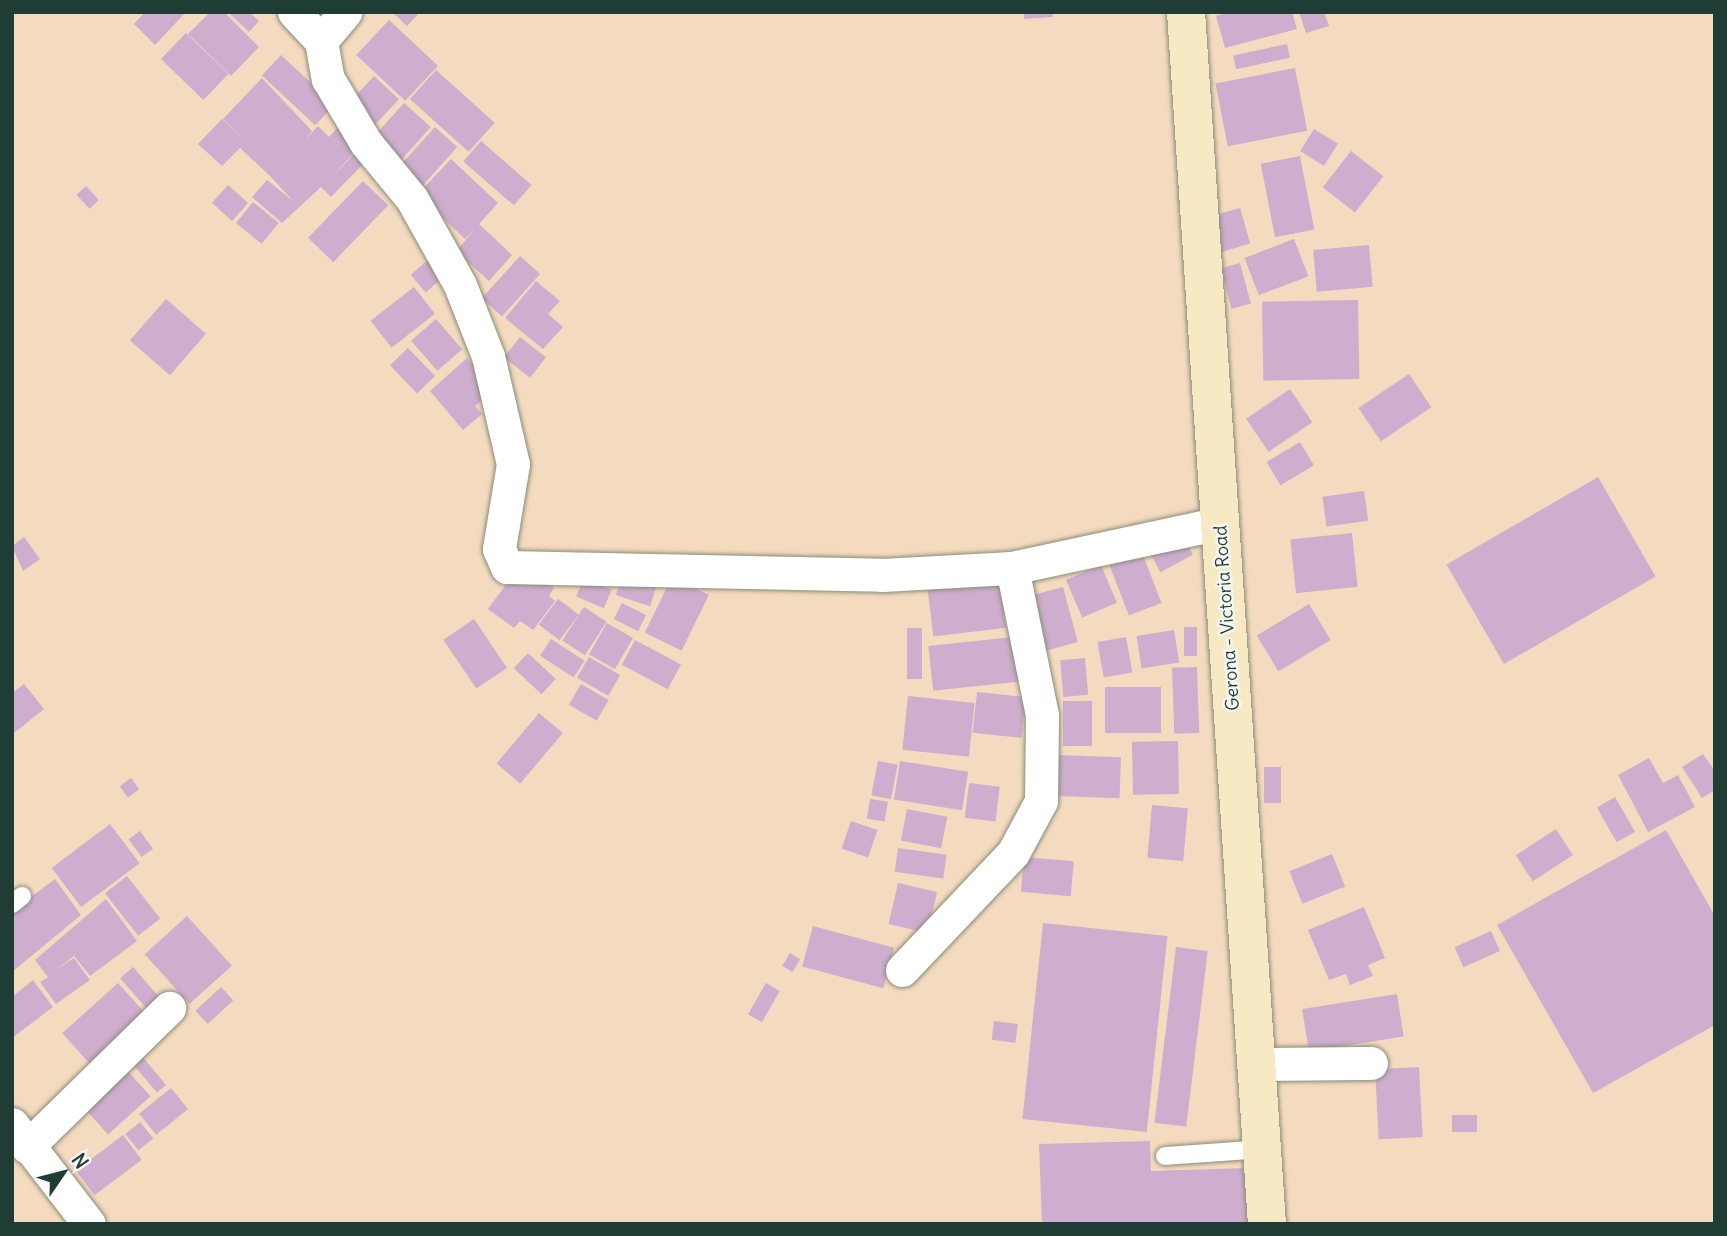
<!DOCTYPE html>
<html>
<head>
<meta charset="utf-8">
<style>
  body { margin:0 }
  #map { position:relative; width:1727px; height:1236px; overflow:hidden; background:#f4dbbf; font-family:Delius,sans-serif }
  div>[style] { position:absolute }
  .building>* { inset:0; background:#ceadcf; transform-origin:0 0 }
  .roads { filter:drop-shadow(0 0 2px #8a8c7a) drop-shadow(0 0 2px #8a8c7a) }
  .service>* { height:18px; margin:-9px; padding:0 9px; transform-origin:9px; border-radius:9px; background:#fff }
  .minor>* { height:33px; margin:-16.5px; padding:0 16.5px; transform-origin:16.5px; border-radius:16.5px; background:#fff }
  .secondary>* { height:38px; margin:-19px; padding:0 19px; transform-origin:19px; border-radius:19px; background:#f7e9c3 }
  span { translate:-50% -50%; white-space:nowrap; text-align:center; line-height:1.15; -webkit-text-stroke:5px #f6f6f2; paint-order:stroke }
  .street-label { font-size:18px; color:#1f3d34 }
  .frame { position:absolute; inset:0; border:14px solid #1f3d34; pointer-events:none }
  .north { position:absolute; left:28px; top:1138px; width:70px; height:70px; -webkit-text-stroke:5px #f6f6f2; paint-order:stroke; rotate:55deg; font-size:19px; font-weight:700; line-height:28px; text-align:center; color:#1f3d34 }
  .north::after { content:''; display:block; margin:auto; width:24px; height:32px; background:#1f3d34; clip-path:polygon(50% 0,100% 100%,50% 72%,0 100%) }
</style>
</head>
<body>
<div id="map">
  <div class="building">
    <i style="clip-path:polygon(145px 12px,186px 12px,155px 45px,134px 24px)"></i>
    <i style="clip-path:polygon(210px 12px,224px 12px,259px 47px,231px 76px,188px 34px)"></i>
    <i style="clip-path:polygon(228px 12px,249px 12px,259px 21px,249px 32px)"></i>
    <i style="clip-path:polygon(392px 12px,420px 12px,407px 26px)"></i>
    <i style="clip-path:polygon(1024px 12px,1052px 12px,1053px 17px,1024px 19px)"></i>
    <i style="clip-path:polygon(1229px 12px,1292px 12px,1297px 29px,1225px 48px,1216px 16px)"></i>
    <i style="clip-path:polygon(1299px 12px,1324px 12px,1329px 26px,1306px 33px)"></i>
    <i style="left:389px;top:20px;width:67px;height:48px;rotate:43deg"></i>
    <i style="left:186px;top:33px;width:59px;height:36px;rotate:44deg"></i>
    <i style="left:1287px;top:44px;width:14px;height:55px;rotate:78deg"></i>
    <i style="left:281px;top:55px;width:73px;height:28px;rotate:43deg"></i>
    <i style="left:1295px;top:68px;width:64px;height:81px;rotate:79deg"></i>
    <i style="left:436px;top:70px;width:79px;height:39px;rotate:42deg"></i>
    <i style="left:374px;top:76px;width:34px;height:35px;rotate:43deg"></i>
    <i style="clip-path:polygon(262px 78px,312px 131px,305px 140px,318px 126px,329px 137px,339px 126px,360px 146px,330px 179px,357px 151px,367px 160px,331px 197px,321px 187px,282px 223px,252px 197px,267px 180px,293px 201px,270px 176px,240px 148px,222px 166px,198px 144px,222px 119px,246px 142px,223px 119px)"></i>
    <i style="left:404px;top:103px;width:36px;height:49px;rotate:42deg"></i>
    <i style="left:435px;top:127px;width:30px;height:57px;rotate:42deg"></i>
    <i style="left:1314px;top:129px;width:28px;height:26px;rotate:32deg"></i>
    <i style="left:481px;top:141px;width:67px;height:27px;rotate:41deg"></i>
    <i style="left:1351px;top:151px;width:41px;height:46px;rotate:38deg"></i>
    <i style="left:1300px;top:156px;width:75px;height:40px;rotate:79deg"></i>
    <i style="clip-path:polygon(451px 159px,498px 203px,479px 224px,512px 255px,489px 281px,456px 251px,476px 228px,465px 239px,418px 194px)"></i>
    <i style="left:363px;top:181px;width:35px;height:79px;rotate:44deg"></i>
    <i style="left:228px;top:185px;width:27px;height:24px;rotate:42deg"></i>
    <i style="left:86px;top:186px;width:19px;height:13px;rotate:47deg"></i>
    <i style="left:253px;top:202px;width:33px;height:27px;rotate:39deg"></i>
    <i style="left:1240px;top:208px;width:37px;height:32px;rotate:74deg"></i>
    <i style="left:1294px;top:239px;width:40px;height:53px;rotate:69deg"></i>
    <i style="left:1369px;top:245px;width:42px;height:56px;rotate:85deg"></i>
    <i style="left:520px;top:256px;width:27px;height:57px;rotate:42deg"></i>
    <i style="left:428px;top:260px;width:23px;height:23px;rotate:49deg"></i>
    <i style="left:1240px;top:263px;width:42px;height:20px;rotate:75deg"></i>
    <i style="clip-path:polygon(536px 281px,560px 301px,548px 314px,563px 327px,543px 349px,505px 318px)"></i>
    <i style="left:414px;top:287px;width:34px;height:55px;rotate:52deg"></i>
    <i style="left:166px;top:299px;width:53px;height:55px;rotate:41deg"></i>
    <i style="left:1358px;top:300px;width:79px;height:96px;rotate:89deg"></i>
    <i style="left:436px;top:319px;width:40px;height:33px;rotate:49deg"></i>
    <i style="left:520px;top:337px;width:33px;height:26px;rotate:38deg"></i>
    <i style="left:408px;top:348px;width:39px;height:25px;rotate:46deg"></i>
    <i style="clip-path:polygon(467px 358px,495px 390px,475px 406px,482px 414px,463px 430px,430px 391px)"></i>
    <i style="left:1409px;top:374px;width:40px;height:61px;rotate:56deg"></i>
    <i style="left:1290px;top:389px;width:40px;height:53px;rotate:56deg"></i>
    <i style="left:1300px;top:442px;width:27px;height:39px;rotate:59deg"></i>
    <i style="left:1598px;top:477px;width:115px;height:175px;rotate:60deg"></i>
    <i style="left:1364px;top:491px;width:30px;height:42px;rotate:82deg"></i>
    <i style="left:1352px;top:533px;width:54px;height:62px;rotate:84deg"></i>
    <i style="clip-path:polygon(24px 537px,40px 559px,23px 571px,12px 546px)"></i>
    <i style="left:1184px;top:538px;width:19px;height:37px;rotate:62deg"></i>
    <i style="left:1140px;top:547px;width:60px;height:35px;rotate:69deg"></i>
    <i style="left:1101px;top:565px;width:41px;height:38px;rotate:67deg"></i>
    <i style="clip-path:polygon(516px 571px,533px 572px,554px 588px,549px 596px,555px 601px,533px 630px,520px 621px,514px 628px,488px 609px)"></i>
    <i style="left:622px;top:576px;width:36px;height:20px;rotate:18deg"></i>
    <i style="left:672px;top:577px;width:41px;height:62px;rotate:26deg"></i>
    <i style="left:584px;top:578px;width:30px;height:20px;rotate:23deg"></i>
    <i style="left:1000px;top:580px;width:48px;height:73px;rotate:83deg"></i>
    <i style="left:1063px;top:587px;width:57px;height:39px;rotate:75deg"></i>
    <i style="left:558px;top:599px;width:26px;height:32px;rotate:37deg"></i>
    <i style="left:622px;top:603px;width:27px;height:18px;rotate:27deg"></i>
    <i style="left:1309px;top:604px;width:42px;height:61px;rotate:59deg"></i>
    <i style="left:584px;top:607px;width:27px;height:40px;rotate:33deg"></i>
    <i style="left:474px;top:619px;width:59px;height:37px;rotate:56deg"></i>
    <i style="left:607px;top:623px;width:30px;height:36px;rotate:30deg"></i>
    <i style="left:1184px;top:627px;width:13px;height:29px"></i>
    <i style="left:907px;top:628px;width:15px;height:51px"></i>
    <i style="left:1174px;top:630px;width:33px;height:38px;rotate:81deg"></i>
    <i style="left:1013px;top:637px;width:45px;height:85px;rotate:84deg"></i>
    <i style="left:1126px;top:637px;width:36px;height:29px;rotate:80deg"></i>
    <i style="left:551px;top:639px;width:40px;height:20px;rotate:33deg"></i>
    <i style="left:635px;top:640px;width:52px;height:28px;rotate:28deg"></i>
    <i style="left:528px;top:653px;width:38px;height:21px;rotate:43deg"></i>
    <i style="left:589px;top:657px;width:36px;height:24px;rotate:30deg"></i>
    <i style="left:1085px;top:658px;width:37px;height:25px;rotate:85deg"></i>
    <i style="left:1197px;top:667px;width:66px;height:25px;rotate:88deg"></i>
    <i style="clip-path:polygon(24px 684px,44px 709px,14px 733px,12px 693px)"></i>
    <i style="left:581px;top:684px;width:32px;height:24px;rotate:30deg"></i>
    <i style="left:1105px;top:687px;width:56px;height:46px"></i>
    <i style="left:977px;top:692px;width:49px;height:41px;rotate:6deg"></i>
    <i style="left:908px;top:696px;width:67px;height:54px;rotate:6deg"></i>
    <i style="left:1063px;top:701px;width:29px;height:45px"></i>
    <i style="left:539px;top:713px;width:31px;height:66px;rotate:40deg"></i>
    <i style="left:1178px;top:741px;width:53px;height:46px;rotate:89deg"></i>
    <i style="clip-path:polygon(1703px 754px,1715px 771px,1715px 790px,1702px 798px,1682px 767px)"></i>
    <i style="left:1057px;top:755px;width:64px;height:41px;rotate:2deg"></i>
    <i style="clip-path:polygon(1649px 758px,1663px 783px,1678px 775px,1695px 807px,1648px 832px,1618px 775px)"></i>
    <i style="left:878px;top:761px;width:20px;height:35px;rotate:11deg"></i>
    <i style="left:900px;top:761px;width:69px;height:39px;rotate:9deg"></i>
    <i style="left:1264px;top:767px;width:17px;height:36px"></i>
    <i style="left:131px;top:778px;width:14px;height:14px;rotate:54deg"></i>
    <i style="left:969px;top:783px;width:31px;height:35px;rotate:7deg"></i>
    <i style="left:1615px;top:797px;width:40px;height:21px;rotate:60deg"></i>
    <i style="left:870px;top:799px;width:18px;height:20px;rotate:9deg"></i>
    <i style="left:1152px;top:805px;width:36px;height:53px;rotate:5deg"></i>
    <i style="left:907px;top:809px;width:41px;height:32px;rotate:11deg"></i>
    <i style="left:851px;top:821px;width:28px;height:29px;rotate:19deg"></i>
    <i style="left:110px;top:824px;width:49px;height:73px;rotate:53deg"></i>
    <i style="left:1556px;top:829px;width:31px;height:48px;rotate:57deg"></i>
    <i style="clip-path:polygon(1666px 830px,1715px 916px,1715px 1025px,1593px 1093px,1497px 925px)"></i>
    <i style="left:140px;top:831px;width:22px;height:14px;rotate:54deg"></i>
    <i style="left:898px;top:848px;width:49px;height:24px;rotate:8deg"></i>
    <i style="left:1332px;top:854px;width:35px;height:46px;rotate:68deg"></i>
    <i style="left:1024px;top:857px;width:50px;height:35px;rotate:5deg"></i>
    <i style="left:127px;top:876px;width:54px;height:28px;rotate:52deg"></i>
    <i style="clip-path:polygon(55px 879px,81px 915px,12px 972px,12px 911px)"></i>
    <i style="left:898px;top:883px;width:40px;height:42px;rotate:13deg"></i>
    <i style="clip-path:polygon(106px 899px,137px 941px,90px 976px,74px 956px,57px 969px,74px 958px,90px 980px,56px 1004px,40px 982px,48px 977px,35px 960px)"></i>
    <i style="clip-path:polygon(1364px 907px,1385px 958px,1368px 965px,1373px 976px,1350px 985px,1346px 974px,1329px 980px,1308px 930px)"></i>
    <i style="left:187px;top:916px;width:67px;height:57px;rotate:48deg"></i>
    <i style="left:1043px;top:923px;width:125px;height:197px;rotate:6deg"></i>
    <i style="left:813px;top:926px;width:84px;height:42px;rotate:15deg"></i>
    <i style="left:1491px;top:931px;width:22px;height:40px;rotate:66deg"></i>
    <i style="left:1176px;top:947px;width:32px;height:177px;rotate:7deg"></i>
    <i style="left:790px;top:953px;width:12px;height:15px;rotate:31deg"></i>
    <i style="left:133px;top:967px;width:43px;height:17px;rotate:49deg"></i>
    <i style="clip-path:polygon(33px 980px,53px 1007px,12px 1038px,12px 997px)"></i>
    <i style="left:118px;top:983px;width:46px;height:75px;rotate:48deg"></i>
    <i style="left:766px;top:983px;width:16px;height:36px;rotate:30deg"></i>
    <i style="left:221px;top:987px;width:18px;height:35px;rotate:47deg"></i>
    <i style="left:1397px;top:994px;width:43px;height:96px;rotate:81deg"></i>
    <i style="left:994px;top:1021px;width:24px;height:19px;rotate:7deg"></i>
    <i style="left:141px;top:1055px;width:39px;height:12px;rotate:50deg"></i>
    <i style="left:1419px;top:1067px;width:70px;height:44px;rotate:87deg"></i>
    <i style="left:125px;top:1068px;width:38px;height:57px;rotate:48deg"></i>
    <i style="left:171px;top:1088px;width:27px;height:41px;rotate:51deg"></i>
    <i style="left:1452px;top:1115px;width:25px;height:17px"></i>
    <i style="left:140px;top:1122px;width:21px;height:19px;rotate:51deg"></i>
    <i style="left:123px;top:1135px;width:31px;height:59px;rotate:53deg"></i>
    <i style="clip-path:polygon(1150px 1141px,1151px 1171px,1247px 1168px,1248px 1224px,1042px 1224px,1039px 1144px)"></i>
  </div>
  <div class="roads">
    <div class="service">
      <i style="left:12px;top:904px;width:13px;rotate:-39deg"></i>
      <i style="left:1165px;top:1156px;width:97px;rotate:-4.1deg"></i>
    </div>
    <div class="minor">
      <i style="left:294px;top:12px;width:40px;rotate:47deg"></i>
      <i style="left:321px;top:41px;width:39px;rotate:80deg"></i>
      <i style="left:328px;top:79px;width:74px;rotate:59.3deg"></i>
      <i style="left:366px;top:143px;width:72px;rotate:50.6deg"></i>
      <i style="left:412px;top:199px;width:98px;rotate:60.8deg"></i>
      <i style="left:460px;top:285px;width:76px;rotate:68.5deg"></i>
      <i style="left:488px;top:356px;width:111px;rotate:77deg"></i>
      <i style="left:513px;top:464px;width:86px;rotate:99.4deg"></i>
      <i style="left:499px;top:549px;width:20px;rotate:66deg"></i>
      <i style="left:507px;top:567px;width:375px;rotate:1.2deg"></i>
      <i style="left:882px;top:575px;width:130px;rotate:-3.1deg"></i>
      <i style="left:1012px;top:568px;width:214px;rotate:-12.2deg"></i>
      <i style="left:321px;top:41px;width:38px;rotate:-50deg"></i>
      <i style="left:902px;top:970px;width:161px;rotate:-46.5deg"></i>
      <i style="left:1013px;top:853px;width:59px;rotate:-61.7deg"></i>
      <i style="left:1041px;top:801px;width:86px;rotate:-89.3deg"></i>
      <i style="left:1042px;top:715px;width:150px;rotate:-101.5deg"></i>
      <i style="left:1256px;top:1064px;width:115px;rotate:-0.5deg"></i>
      <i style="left:12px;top:1124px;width:126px;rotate:52.4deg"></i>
      <i style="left:27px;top:1147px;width:199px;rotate:-44.4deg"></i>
    </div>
    <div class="secondary">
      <i style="left:1186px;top:12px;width:1215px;rotate:86.18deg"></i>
    </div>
  </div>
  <div class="street-label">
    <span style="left:1227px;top:618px;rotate:-94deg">Gerona - Victoria Road</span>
  </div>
  <div class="frame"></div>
  <div class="north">N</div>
</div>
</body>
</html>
